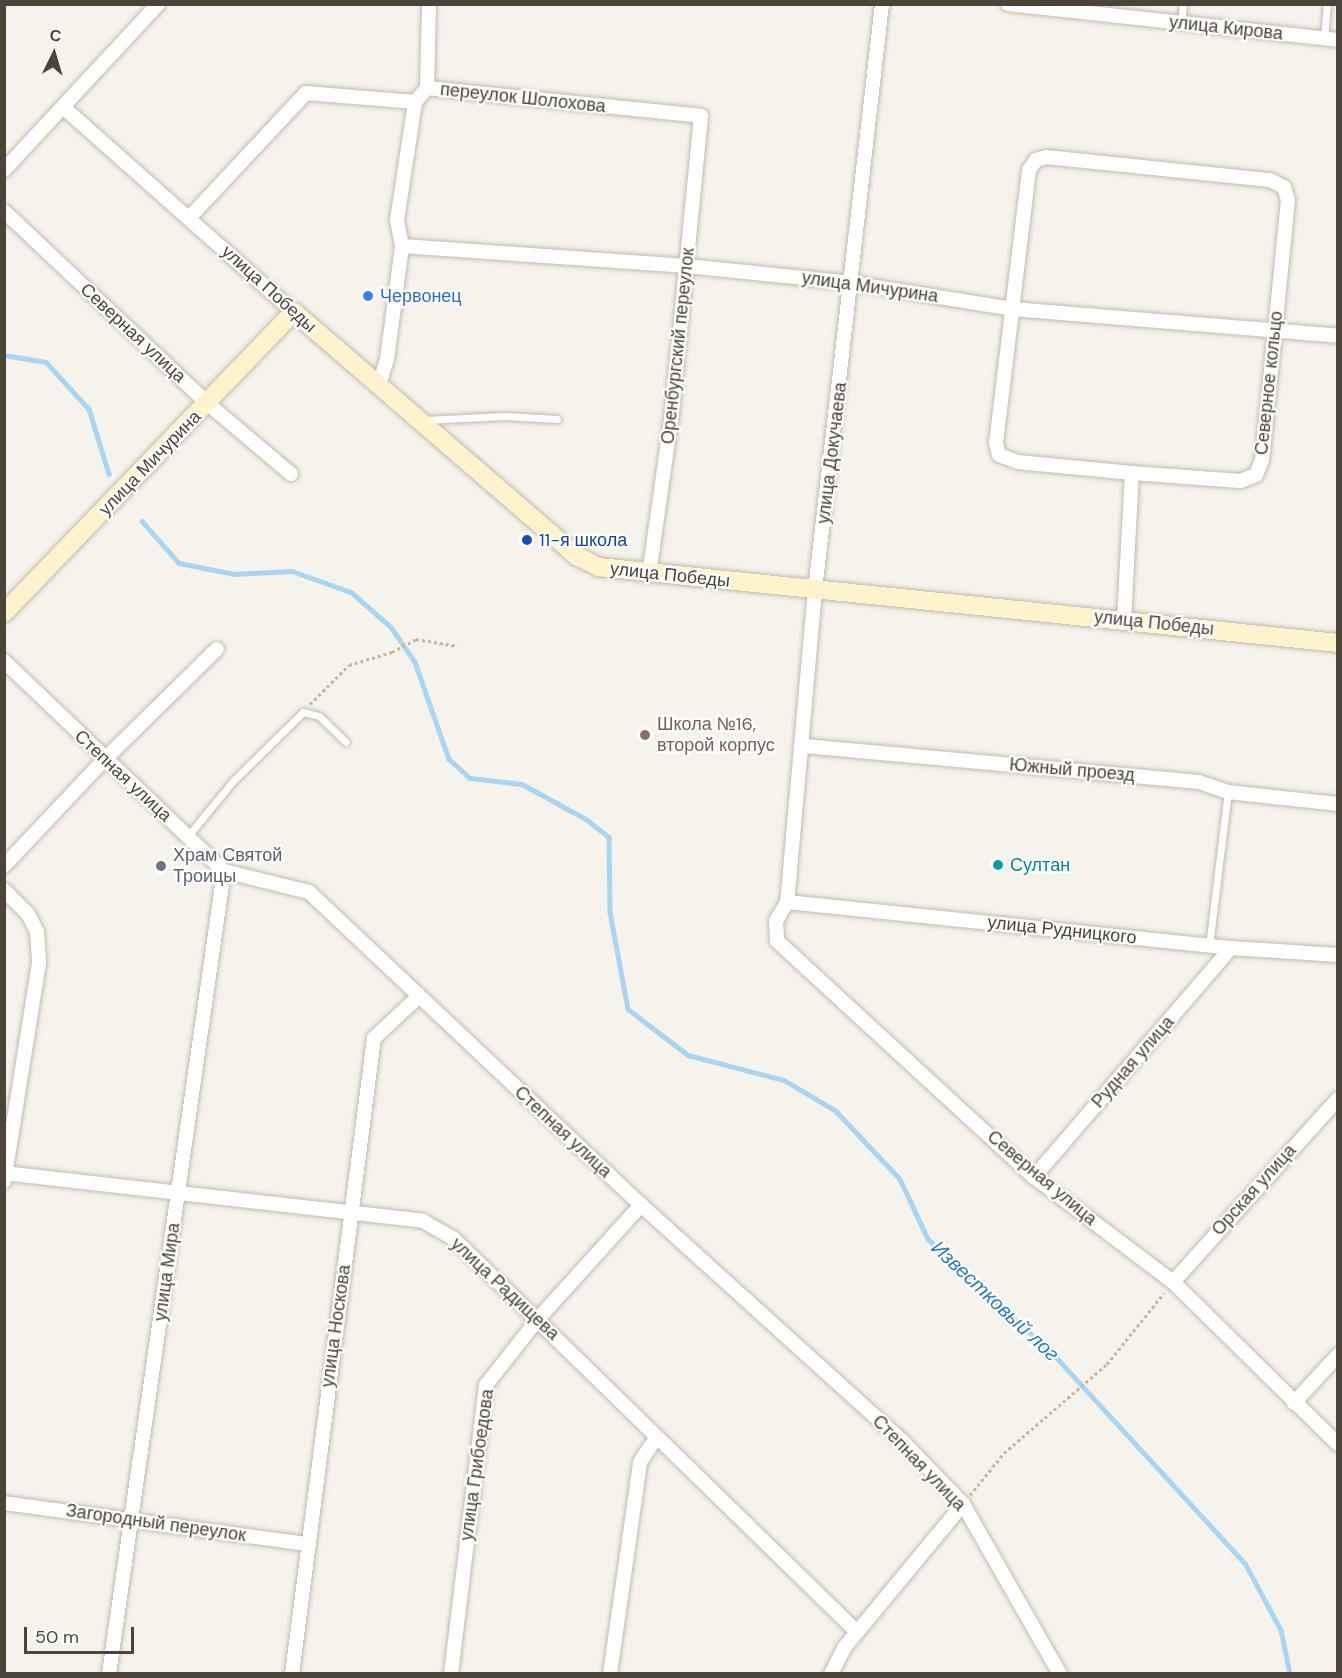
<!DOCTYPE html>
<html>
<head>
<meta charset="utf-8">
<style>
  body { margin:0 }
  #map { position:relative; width:1342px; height:1678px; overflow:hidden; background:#f6f3ec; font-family:"DM Sans",sans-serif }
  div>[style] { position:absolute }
  .stream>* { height:4.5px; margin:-2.25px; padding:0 2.25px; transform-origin:2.25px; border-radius:2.25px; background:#a9d4f2 }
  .path>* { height:3px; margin-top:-1.5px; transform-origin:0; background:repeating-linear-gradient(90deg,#c4b79f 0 3px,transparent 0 6px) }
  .roads { filter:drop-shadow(0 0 2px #c2bbae) drop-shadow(0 0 2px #c2bbae) }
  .lane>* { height:7px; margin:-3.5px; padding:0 3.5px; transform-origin:3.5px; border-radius:3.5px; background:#fff }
  .street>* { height:14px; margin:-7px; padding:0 7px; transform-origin:7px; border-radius:7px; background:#fff }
  .secondary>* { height:18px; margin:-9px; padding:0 9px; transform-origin:9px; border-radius:9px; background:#fff3cd }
  .dots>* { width:16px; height:16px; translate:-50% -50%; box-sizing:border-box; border:3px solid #fff; border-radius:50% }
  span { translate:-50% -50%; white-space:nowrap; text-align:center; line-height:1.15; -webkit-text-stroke:4.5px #fff; paint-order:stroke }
  .street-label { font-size:18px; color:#4b4439 }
  .shop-label { font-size:18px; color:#366cbe }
  .left { translate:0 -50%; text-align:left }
  .transit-label { font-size:18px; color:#164399 }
  .education-label { font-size:18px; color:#785e54 }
  .worship-label { font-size:18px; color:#5b616d }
  .culture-label { font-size:18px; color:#0d838f }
  .water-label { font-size:20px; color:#2e7ab2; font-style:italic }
  .frame { position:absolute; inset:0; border:6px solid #4b4439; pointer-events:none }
  .north { position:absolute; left:24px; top:24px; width:60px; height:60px; -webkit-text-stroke:4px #fff; paint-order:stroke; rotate:5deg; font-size:16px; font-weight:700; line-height:24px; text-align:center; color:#4b4439 }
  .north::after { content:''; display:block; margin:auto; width:21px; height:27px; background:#4b4439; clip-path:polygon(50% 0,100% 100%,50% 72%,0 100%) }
  .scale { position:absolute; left:24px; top:1627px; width:110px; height:27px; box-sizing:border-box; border:3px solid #4b4439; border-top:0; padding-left:8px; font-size:18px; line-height:21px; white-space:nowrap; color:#4b4439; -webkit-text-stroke:4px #fff; paint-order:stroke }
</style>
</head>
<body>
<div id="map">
  <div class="stream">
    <i style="left:4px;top:355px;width:43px;rotate:9.5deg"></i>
    <i style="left:46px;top:362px;width:64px;rotate:47.5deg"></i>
    <i style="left:89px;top:409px;width:68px;rotate:72.9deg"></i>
    <i style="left:142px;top:521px;width:56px;rotate:48.6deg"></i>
    <i style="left:179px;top:563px;width:56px;rotate:11.3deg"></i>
    <i style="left:234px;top:574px;width:58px;rotate:-3deg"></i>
    <i style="left:292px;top:571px;width:63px;rotate:19.6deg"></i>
    <i style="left:351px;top:592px;width:53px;rotate:41.2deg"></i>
    <i style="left:391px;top:627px;width:42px;rotate:55.6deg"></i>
    <i style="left:415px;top:662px;width:103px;rotate:70.7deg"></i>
    <i style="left:449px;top:759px;width:28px;rotate:42deg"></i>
    <i style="left:470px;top:778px;width:52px;rotate:6.6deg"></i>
    <i style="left:522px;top:784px;width:73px;rotate:28.7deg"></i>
    <i style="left:586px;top:819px;width:29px;rotate:38deg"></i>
    <i style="left:609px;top:837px;width:75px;rotate:89.2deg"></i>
    <i style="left:610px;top:912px;width:99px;rotate:79.5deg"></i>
    <i style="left:628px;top:1009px;width:76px;rotate:37.5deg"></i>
    <i style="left:688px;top:1055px;width:99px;rotate:14.6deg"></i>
    <i style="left:784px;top:1080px;width:61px;rotate:30.8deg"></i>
    <i style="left:836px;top:1111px;width:93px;rotate:46.7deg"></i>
    <i style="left:900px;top:1179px;width:66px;rotate:65deg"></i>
    <i style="left:928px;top:1239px;width:173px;rotate:42.7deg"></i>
    <i style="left:1055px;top:1356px;width:281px;rotate:47.5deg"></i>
    <i style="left:1245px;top:1563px;width:76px;rotate:61.8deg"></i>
    <i style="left:1281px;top:1630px;width:45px;rotate:78.4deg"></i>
  </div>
  <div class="path">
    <i style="left:310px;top:704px;width:55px;rotate:-45deg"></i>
    <i style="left:349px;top:665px;width:45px;rotate:-16.8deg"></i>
    <i style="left:392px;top:652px;width:27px;rotate:-28deg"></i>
    <i style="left:416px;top:639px;width:42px;rotate:9.7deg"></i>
    <i style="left:970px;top:1495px;width:54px;rotate:-51deg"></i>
    <i style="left:1004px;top:1453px;width:136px;rotate:-40.8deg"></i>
    <i style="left:1107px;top:1364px;width:91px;rotate:-51.2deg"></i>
  </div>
  <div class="roads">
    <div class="lane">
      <i style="left:1181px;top:23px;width:19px;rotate:-84deg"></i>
      <i style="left:1324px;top:38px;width:34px;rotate:-85deg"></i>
      <i style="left:425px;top:420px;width:80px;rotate:-2.9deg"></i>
      <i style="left:505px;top:416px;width:52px;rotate:3.3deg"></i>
      <i style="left:187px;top:837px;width:72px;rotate:-50.6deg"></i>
      <i style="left:233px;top:781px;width:98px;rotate:-44.6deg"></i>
      <i style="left:303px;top:712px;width:16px;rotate:14deg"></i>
      <i style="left:319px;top:716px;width:37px;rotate:44deg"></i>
      <i style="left:1209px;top:946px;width:155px;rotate:-83deg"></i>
    </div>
    <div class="street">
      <i style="left:882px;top:4px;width:590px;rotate:96.52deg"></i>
      <i style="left:815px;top:590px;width:313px;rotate:95.1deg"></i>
      <i style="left:787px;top:902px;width:22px;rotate:120deg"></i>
      <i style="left:776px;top:921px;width:20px;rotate:87deg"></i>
      <i style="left:777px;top:941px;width:349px;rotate:42.6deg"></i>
      <i style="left:1034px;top:1177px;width:174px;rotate:37.1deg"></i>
      <i style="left:1173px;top:1282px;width:231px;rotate:44.5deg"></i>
      <i style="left:1008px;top:4px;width:332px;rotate:6.2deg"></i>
      <i style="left:427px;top:88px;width:84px;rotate:-88.6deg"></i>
      <i style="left:63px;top:107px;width:309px;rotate:41.6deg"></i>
      <i style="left:1046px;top:157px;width:225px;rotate:5.9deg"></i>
      <i style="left:1270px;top:180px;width:16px;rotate:27deg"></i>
      <i style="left:1284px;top:187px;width:14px;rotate:73deg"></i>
      <i style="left:1288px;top:200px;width:261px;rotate:95.7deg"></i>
      <i style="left:1262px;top:460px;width:16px;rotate:112deg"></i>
      <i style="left:1256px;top:475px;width:17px;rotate:159deg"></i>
      <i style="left:1240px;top:481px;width:108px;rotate:-175.8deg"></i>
      <i style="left:1132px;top:473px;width:115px;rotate:-174.5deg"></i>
      <i style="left:1018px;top:462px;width:20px;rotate:-160deg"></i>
      <i style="left:999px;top:455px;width:12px;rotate:-104deg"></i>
      <i style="left:996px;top:443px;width:275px;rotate:-83.1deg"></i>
      <i style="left:1029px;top:170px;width:12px;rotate:-55deg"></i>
      <i style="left:1036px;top:160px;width:10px;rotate:-17deg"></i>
      <i style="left:4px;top:170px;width:226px;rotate:-47.1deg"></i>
      <i style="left:4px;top:211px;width:279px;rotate:43.4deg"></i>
      <i style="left:207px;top:403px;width:110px;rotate:40.2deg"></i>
      <i style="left:189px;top:218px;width:171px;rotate:-46.9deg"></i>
      <i style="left:306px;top:93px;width:109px;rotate:4.7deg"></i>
      <i style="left:415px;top:102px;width:18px;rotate:-49deg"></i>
      <i style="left:427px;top:88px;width:275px;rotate:5.8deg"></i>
      <i style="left:701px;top:116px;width:305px;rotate:95.6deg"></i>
      <i style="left:671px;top:420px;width:157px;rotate:98.1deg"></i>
      <i style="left:402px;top:246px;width:286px;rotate:4deg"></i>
      <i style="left:687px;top:266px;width:166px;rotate:5.9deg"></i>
      <i style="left:852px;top:283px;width:163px;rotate:9.2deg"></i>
      <i style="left:1013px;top:309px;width:326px;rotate:4.7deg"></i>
      <i style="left:379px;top:385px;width:27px;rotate:-73deg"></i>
      <i style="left:387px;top:359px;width:114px;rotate:-82.4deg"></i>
      <i style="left:402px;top:246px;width:26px;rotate:-101deg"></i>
      <i style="left:397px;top:220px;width:119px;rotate:-81.3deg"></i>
      <i style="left:1124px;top:620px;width:147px;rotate:-86.9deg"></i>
      <i style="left:4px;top:661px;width:304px;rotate:43.7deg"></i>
      <i style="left:224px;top:871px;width:88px;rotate:13.9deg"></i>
      <i style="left:309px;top:892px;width:456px;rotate:43.3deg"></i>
      <i style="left:641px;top:1205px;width:355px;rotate:42.1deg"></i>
      <i style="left:904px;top:1443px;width:85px;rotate:46deg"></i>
      <i style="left:963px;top:1504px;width:196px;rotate:60.3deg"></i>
      <i style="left:804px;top:746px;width:397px;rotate:5.2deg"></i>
      <i style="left:1199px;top:782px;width:31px;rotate:19deg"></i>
      <i style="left:1228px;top:792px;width:111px;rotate:6.2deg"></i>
      <i style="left:4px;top:866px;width:146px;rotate:-46.7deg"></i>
      <i style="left:104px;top:760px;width:158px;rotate:-44.5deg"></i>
      <i style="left:4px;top:890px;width:34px;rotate:45deg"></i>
      <i style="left:28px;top:914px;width:20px;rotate:63deg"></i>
      <i style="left:37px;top:932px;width:31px;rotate:86deg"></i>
      <i style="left:39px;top:963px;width:221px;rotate:99.1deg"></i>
      <i style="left:787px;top:902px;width:446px;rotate:5.9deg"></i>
      <i style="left:1231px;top:948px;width:107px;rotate:3.7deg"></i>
      <i style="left:4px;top:1173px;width:422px;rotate:6.5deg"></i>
      <i style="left:423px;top:1221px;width:34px;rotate:30deg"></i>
      <i style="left:453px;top:1238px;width:564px;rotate:44.28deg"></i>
      <i style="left:1034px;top:1177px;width:302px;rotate:-49.3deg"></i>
      <i style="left:1173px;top:1282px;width:246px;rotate:-48deg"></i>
      <i style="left:1294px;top:1403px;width:65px;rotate:-47.5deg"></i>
      <i style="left:4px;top:1503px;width:307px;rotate:7.7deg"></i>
      <i style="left:109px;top:1674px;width:811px;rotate:-81.85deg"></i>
      <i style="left:292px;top:1674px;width:641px;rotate:-82.65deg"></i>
      <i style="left:374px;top:1038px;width:60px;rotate:-43deg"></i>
      <i style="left:451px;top:1674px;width:291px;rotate:-83.1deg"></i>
      <i style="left:486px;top:1385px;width:84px;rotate:-51.8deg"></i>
      <i style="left:538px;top:1319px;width:154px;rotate:-47.9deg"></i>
      <i style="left:610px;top:1674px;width:214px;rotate:-81.9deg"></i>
      <i style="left:640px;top:1462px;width:30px;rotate:-56deg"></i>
      <i style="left:831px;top:1674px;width:29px;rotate:-63deg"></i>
      <i style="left:844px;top:1648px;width:187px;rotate:-50.4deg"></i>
    </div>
    <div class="secondary">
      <i style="left:4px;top:613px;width:418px;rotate:-46.1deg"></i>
      <i style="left:294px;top:312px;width:374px;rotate:40.8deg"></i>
      <i style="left:577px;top:556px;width:25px;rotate:27deg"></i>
      <i style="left:599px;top:567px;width:743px;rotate:5.87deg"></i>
    </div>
  </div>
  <div class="dots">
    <i style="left:368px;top:296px;background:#3f7fe0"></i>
    <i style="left:527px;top:540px;background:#1a4fb4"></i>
    <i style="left:645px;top:735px;background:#8d6e63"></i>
    <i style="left:998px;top:865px;background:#0f9aa8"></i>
    <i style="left:161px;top:866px;background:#6b7280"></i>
  </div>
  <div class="street-label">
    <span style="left:1226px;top:28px;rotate:6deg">улица Кирова</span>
    <span style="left:523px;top:98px;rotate:6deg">переулок Шолохова</span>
    <span style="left:870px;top:287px;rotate:8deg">улица Мичурина</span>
    <span style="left:269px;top:289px;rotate:42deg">улица Победы</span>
    <span style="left:133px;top:333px;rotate:43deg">Северная улица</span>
    <span style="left:678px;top:346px;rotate:-84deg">Оренбургский переулок</span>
    <span style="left:1269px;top:383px;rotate:-84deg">Северное кольцо</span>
    <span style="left:832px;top:453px;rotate:-83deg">улица Докучаева</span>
    <span style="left:150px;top:463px;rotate:-46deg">улица Мичурина</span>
    <span style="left:670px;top:575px;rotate:6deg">улица Победы</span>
    <span style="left:1154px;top:623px;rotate:6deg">улица Победы</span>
    <span style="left:1072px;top:770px;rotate:5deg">Южный проезд</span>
    <span style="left:123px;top:776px;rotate:43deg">Степная улица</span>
    <span style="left:1062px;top:930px;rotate:6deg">улица Рудницкого</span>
    <span style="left:1133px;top:1062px;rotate:-49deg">Рудная улица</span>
    <span style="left:563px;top:1132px;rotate:43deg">Степная улица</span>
    <span style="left:1042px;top:1178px;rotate:40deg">Северная улица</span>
    <span style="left:1254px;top:1190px;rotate:-48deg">Орская улица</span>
    <span style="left:167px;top:1272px;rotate:-82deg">улица Мира</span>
    <span style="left:505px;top:1289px;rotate:43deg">улица Радищева</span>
    <span style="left:336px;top:1326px;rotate:-82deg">улица Носкова</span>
    <span style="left:919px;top:1463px;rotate:46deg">Степная улица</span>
    <span style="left:477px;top:1465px;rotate:-82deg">улица Грибоедова</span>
    <span style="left:156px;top:1523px;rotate:8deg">Загородный переулок</span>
  </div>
  <div class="shop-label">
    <span class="left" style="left:380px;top:296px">Червонец</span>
  </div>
  <div class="transit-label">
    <span class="left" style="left:539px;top:540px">11-я школа</span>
  </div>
  <div class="education-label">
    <span class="left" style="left:657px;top:735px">Школа №16,<br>второй корпус</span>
  </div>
  <div class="worship-label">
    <span class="left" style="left:173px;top:866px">Храм Святой<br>Троицы</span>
  </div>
  <div class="culture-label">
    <span class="left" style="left:1010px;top:865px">Султан</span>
  </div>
  <div class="water-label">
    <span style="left:995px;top:1301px;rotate:43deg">Известковый лог</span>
  </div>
  <div class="frame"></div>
  <div class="north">С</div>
  <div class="scale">50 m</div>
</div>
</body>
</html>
